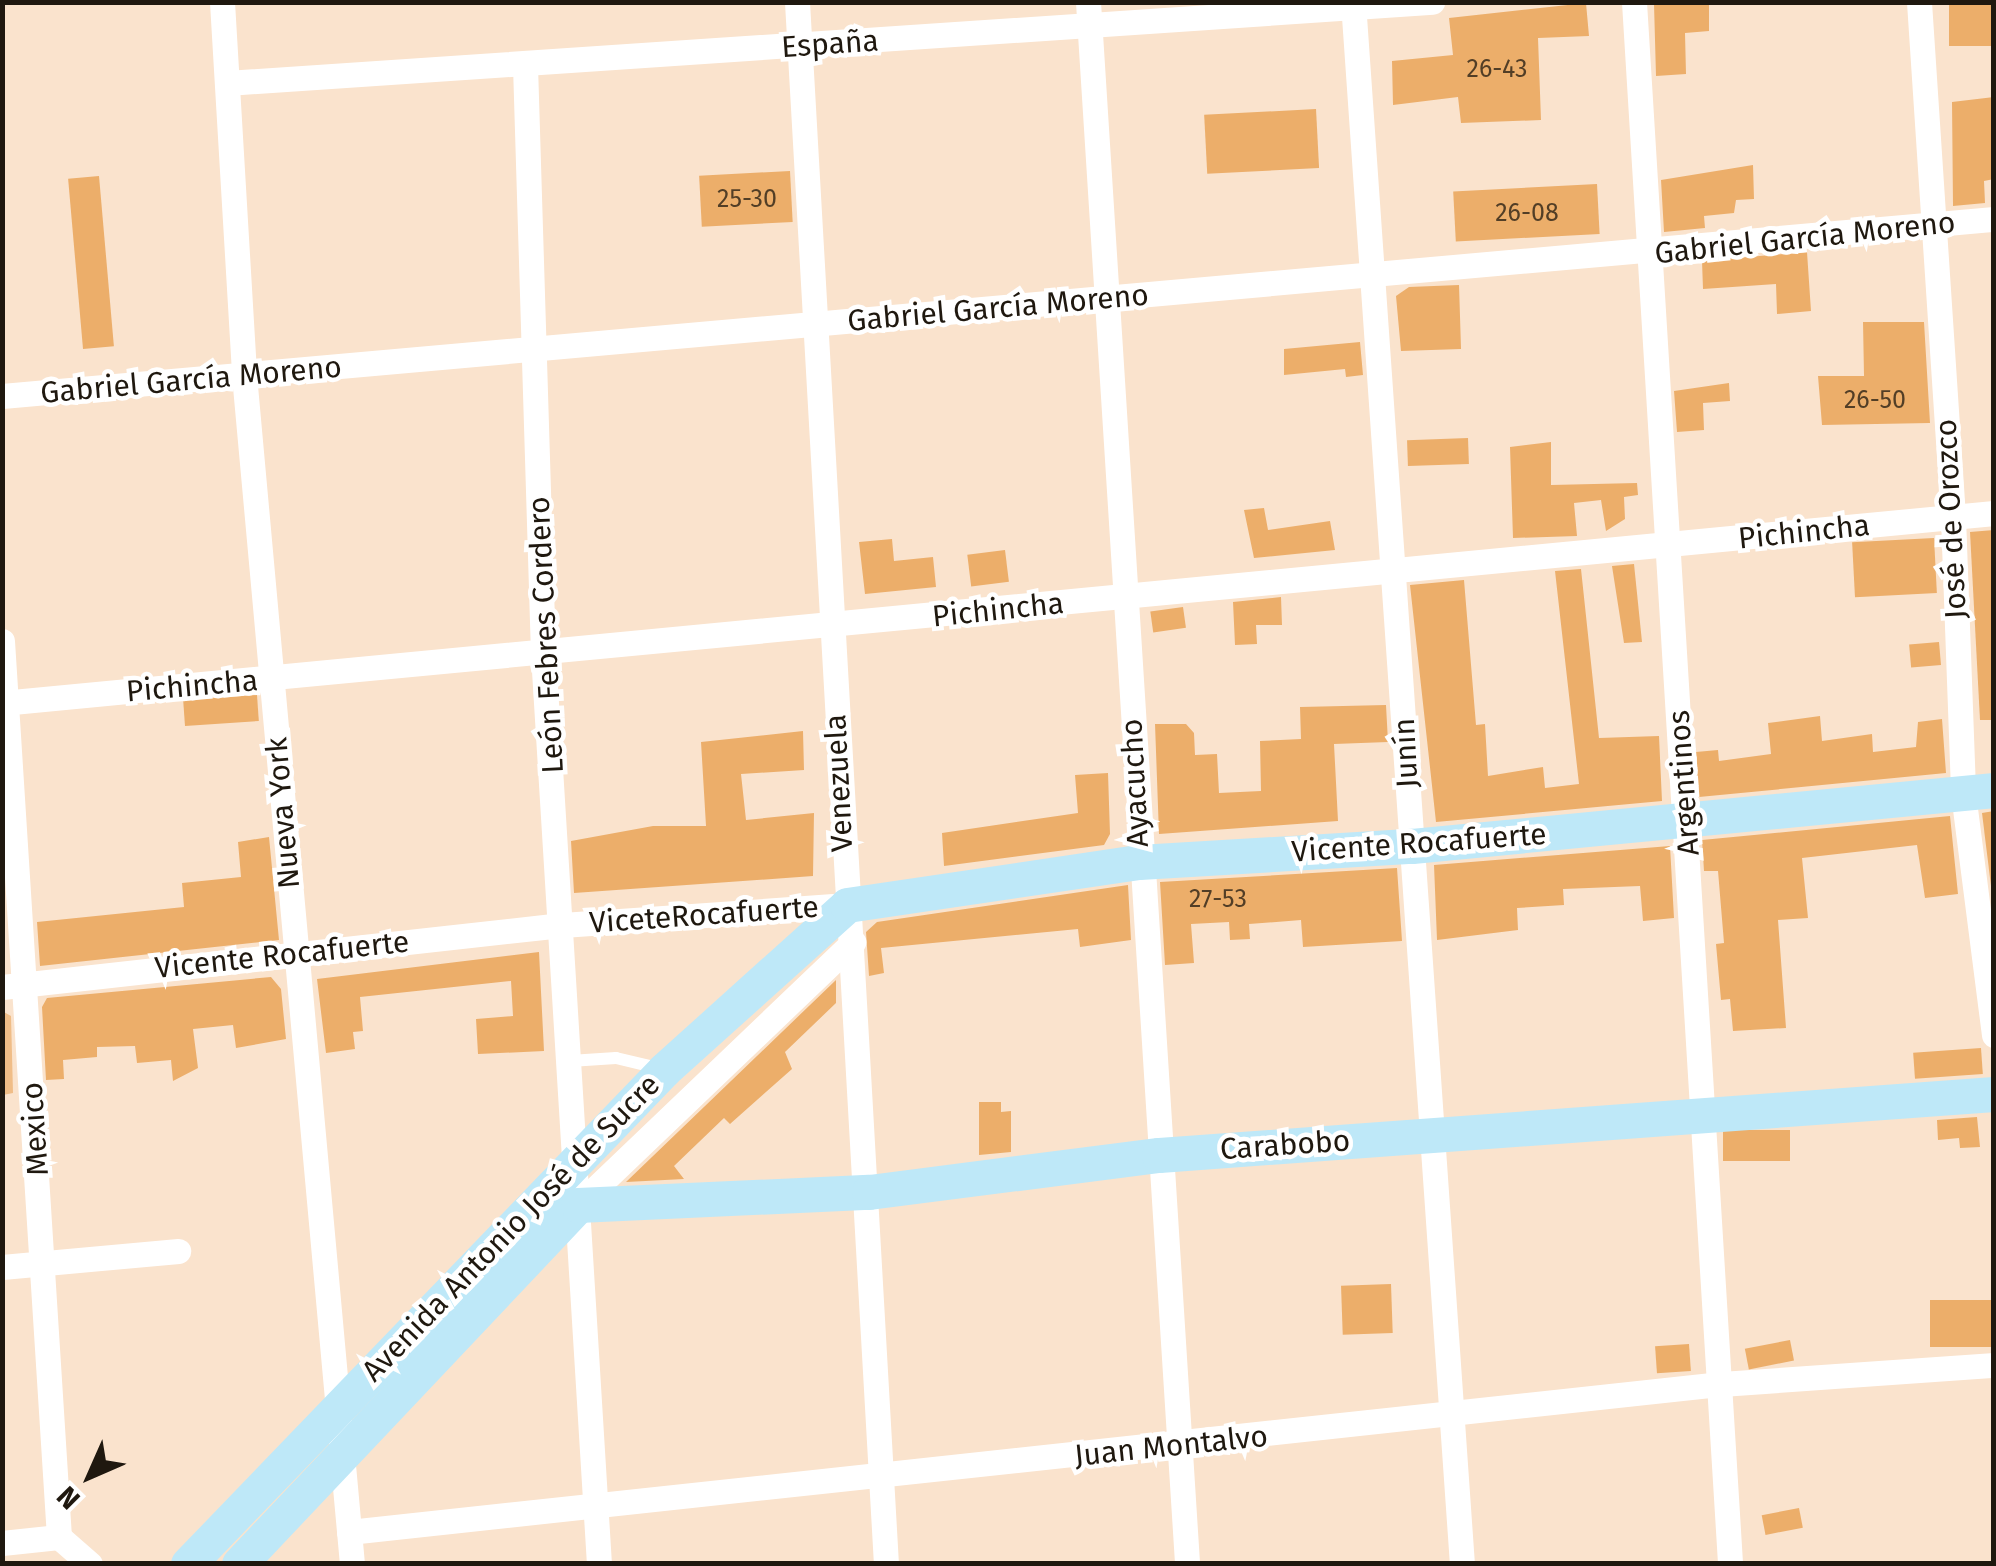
<!DOCTYPE html>
<html>
<head>
<meta charset="utf-8">
<style>
  body { margin:0 }
  #map { position:relative; width:1996px; height:1566px; overflow:hidden; background:#fae3cd; font-family:"Fira Sans",sans-serif }
  div>[style] { position:absolute }
  .green>* { inset:0; background:#f0bd87 }
  .building>* { inset:0; background:#ecae6a; transform-origin:0 0 }
  .lane>* { height:12px; margin:-6px; padding:0 6px; transform-origin:6px; border-radius:6px; background:#fff }
  .street>* { height:25px; margin:-12.5px; padding:0 12.5px; transform-origin:12.5px; border-radius:12.5px; background:#fff }
  .secondary>* { height:35px; margin:-17.5px; padding:0 17.5px; transform-origin:17.5px; border-radius:17.5px; background:#bee8f8 }
  span { translate:-50% -50%; white-space:nowrap; text-align:center; line-height:1.15; -webkit-text-stroke:9px #fff; paint-order:stroke }
  .number-label { font-size:25px; color:#523e26 }
  .number-label span { -webkit-text-stroke-width:0 }
  .street-label { font-size:30px; color:#1f180f }
  .frame { position:absolute; inset:0; border:5px solid #1f180f; pointer-events:none }
  .north { position:absolute; left:40px; top:1426px; width:100px; height:100px; -webkit-text-stroke:8px #fff; paint-order:stroke; rotate:225deg; font-size:28px; font-weight:700; line-height:40px; text-align:center; color:#1f180f }
  .north::after { content:''; display:block; margin:auto; width:35px; height:45px; background:#1f180f; clip-path:polygon(50% 0,100% 100%,50% 72%,0 100%) }
</style>
</head>
<body>
<div id="map">
  <div class="green">
    <i style="clip-path:polygon(2px 1011px,11px 1016px,13px 1093px,3px 1095px)"></i>
  </div>
  <div class="building">
    <i style="clip-path:polygon(1709px 2px,1709px 31px,1685px 33px,1686px 74px,1656px 76px,1654px 4px)"></i>
    <i style="left:1949px;top:2px;width:45px;height:44px"></i>
    <i style="clip-path:polygon(1586px 3px,1589px 36px,1538px 38px,1541px 120px,1461px 123px,1458px 97px,1393px 105px,1392px 61px,1453px 55px,1449px 18px)"></i>
    <i style="clip-path:polygon(1994px 97px,1994px 179px,1984px 181px,1985px 203px,1953px 206px,1952px 102px)"></i>
    <i style="left:1316px;top:109px;width:59px;height:112px;rotate:87deg"></i>
    <i style="clip-path:polygon(1753px 165px,1754px 199px,1736px 200px,1734px 213px,1704px 216px,1705px 228px,1664px 232px,1661px 180px)"></i>
    <i style="left:790px;top:171px;width:51px;height:91px;rotate:87deg"></i>
    <i style="left:99px;top:176px;width:171px;height:31px;rotate:85deg"></i>
    <i style="left:1597px;top:184px;width:50px;height:144px;rotate:87deg"></i>
    <i style="clip-path:polygon(1807px 252px,1811px 311px,1777px 314px,1776px 284px,1703px 289px,1702px 261px)"></i>
    <i style="clip-path:polygon(1459px 285px,1461px 349px,1401px 351px,1396px 296px,1409px 287px)"></i>
    <i style="clip-path:polygon(1863px 322px,1924px 322px,1930px 423px,1822px 425px,1818px 376px,1864px 376px)"></i>
    <i style="clip-path:polygon(1360px 342px,1363px 375px,1346px 377px,1345px 369px,1284px 375px,1284px 349px)"></i>
    <i style="clip-path:polygon(1729px 383px,1730px 401px,1703px 403px,1704px 430px,1677px 432px,1674px 391px)"></i>
    <i style="left:1468px;top:438px;width:26px;height:61px;rotate:88deg"></i>
    <i style="clip-path:polygon(1551px 442px,1551px 485px,1637px 483px,1638px 495px,1624px 497px,1625px 519px,1606px 531px,1601px 500px,1574px 503px,1577px 536px,1513px 538px,1510px 447px)"></i>
    <i style="clip-path:polygon(1264px 508px,1268px 530px,1330px 521px,1335px 550px,1254px 558px,1244px 510px)"></i>
    <i style="clip-path:polygon(1994px 530px,1994px 720px,1980px 720px,1970px 532px)"></i>
    <i style="left:1934px;top:538px;width:55px;height:82px;rotate:87deg"></i>
    <i style="clip-path:polygon(892px 539px,894px 561px,933px 557px,936px 587px,865px 594px,859px 542px)"></i>
    <i style="left:1005px;top:550px;width:32px;height:38px;rotate:83deg"></i>
    <i style="clip-path:polygon(1634px 564px,1642px 642px,1624px 643px,1612px 566px)"></i>
    <i style="clip-path:polygon(1581px 569px,1599px 738px,1659px 736px,1662px 801px,1436px 822px,1410px 585px,1464px 580px,1476px 725px,1485px 724px,1488px 776px,1543px 767px,1545px 788px,1579px 784px,1555px 571px)"></i>
    <i style="clip-path:polygon(1281px 597px,1282px 625px,1256px 625px,1257px 644px,1235px 645px,1233px 602px)"></i>
    <i style="left:1183px;top:607px;width:21px;height:33px;rotate:82deg"></i>
    <i style="left:1939px;top:642px;width:23px;height:30px;rotate:85deg"></i>
    <i style="left:257px;top:695px;width:26px;height:74px;rotate:86deg"></i>
    <i style="clip-path:polygon(1386px 705px,1388px 742px,1334px 744px,1338px 821px,1159px 834px,1155px 724px,1186px 724px,1194px 733px,1195px 755px,1217px 754px,1219px 793px,1261px 791px,1260px 741px,1301px 739px,1300px 707px)"></i>
    <i style="clip-path:polygon(1820px 716px,1822px 741px,1872px 734px,1873px 752px,1916px 747px,1918px 722px,1942px 719px,1946px 773px,1699px 797px,1696px 752px,1718px 750px,1719px 761px,1771px 754px,1768px 723px)"></i>
    <i style="clip-path:polygon(803px 731px,804px 770px,741px 774px,746px 820px,814px 813px,813px 876px,574px 893px,571px 841px,653px 826px,706px 826px,701px 742px)"></i>
    <i style="clip-path:polygon(1108px 773px,1110px 834px,1104px 845px,944px 866px,942px 833px,1078px 813px,1075px 775px)"></i>
    <i style="clip-path:polygon(1994px 811px,1994px 885px,1991px 886px,1982px 813px)"></i>
    <i style="clip-path:polygon(1950px 816px,1958px 894px,1925px 898px,1917px 845px,1802px 858px,1808px 918px,1778px 920px,1786px 1028px,1733px 1031px,1730px 999px,1721px 1000px,1716px 944px,1724px 943px,1718px 871px,1704px 871px,1702px 840px)"></i>
    <i style="clip-path:polygon(269px 837px,279px 940px,40px 966px,37px 922px,184px 907px,182px 883px,241px 877px,238px 842px)"></i>
    <i style="clip-path:polygon(1670px 846px,1674px 918px,1643px 921px,1640px 886px,1563px 889px,1564px 905px,1517px 908px,1518px 930px,1437px 940px,1434px 865px)"></i>
    <i style="clip-path:polygon(1397px 868px,1402px 941px,1303px 947px,1301px 920px,1249px 924px,1250px 939px,1230px 940px,1229px 922px,1191px 924px,1194px 963px,1165px 965px,1160px 882px)"></i>
    <i style="clip-path:polygon(1128px 885px,1131px 940px,1080px 947px,1078px 929px,881px 948px,884px 973px,869px 976px,866px 932px,877px 922px)"></i>
    <i style="clip-path:polygon(539px 952px,544px 1051px,478px 1054px,476px 1019px,513px 1016px,511px 981px,360px 997px,363px 1031px,353px 1032px,355px 1049px,326px 1053px,317px 979px)"></i>
    <i style="clip-path:polygon(271px 977px,281px 989px,286px 1039px,236px 1048px,233px 1025px,193px 1029px,198px 1068px,173px 1081px,171px 1060px,137px 1063px,135px 1046px,97px 1047px,97px 1057px,63px 1060px,64px 1079px,46px 1080px,42px 1007px,47px 998px)"></i>
    <i style="clip-path:polygon(836px 980px,836px 1003px,785px 1052px,792px 1069px,730px 1124px,724px 1118px,674px 1166px,684px 1179px,626px 1182px)"></i>
    <i style="left:1981px;top:1048px;width:26px;height:68px;rotate:86deg"></i>
    <i style="clip-path:polygon(979px 1102px,1001px 1102px,1001px 1112px,1011px 1111px,1011px 1152px,979px 1155px)"></i>
    <i style="clip-path:polygon(1977px 1117px,1980px 1147px,1960px 1148px,1959px 1138px,1938px 1140px,1937px 1120px)"></i>
    <i style="left:1790px;top:1130px;width:31px;height:67px;rotate:90deg"></i>
    <i style="left:1391px;top:1284px;width:49px;height:50px;rotate:88deg"></i>
    <i style="left:1994px;top:1300px;width:47px;height:64px;rotate:90deg"></i>
    <i style="left:1790px;top:1340px;width:21px;height:46px;rotate:79deg"></i>
    <i style="left:1689px;top:1344px;width:27px;height:34px;rotate:86deg"></i>
    <i style="left:1799px;top:1508px;width:20px;height:38px;rotate:79deg"></i>
  </div>
  <div class="lane">
    <i style="left:570px;top:1061px;width:46px;rotate:-3.7deg"></i>
    <i style="left:616px;top:1058px;width:47px;rotate:13.4deg"></i>
  </div>
  <div class="street">
    <i style="left:222px;top:2px;width:374px;rotate:86.6deg"></i>
    <i style="left:244px;top:375px;width:1194px;rotate:84.81deg"></i>
    <i style="left:797px;top:2px;width:1565px;rotate:86.74deg"></i>
    <i style="left:1088px;top:2px;width:1565px;rotate:86.37deg"></i>
    <i style="left:1353px;top:2px;width:1566px;rotate:86.01deg"></i>
    <i style="left:1634px;top:2px;width:1565px;rotate:86.48deg"></i>
    <i style="left:1919px;top:2px;width:516px;rotate:86.22deg"></i>
    <i style="left:1953px;top:517px;width:276px;rotate:87.9deg"></i>
    <i style="left:1963px;top:793px;width:244px;rotate:82.7deg"></i>
    <i style="left:525px;top:65px;width:589px;rotate:88.25deg"></i>
    <i style="left:543px;top:654px;width:912px;rotate:86.48deg"></i>
    <i style="left:227px;top:83px;width:1208px;rotate:-3.85deg"></i>
    <i style="left:2px;top:396px;width:2000px;rotate:-5.08deg"></i>
    <i style="left:2px;top:641px;width:898px;rotate:86.36deg"></i>
    <i style="left:59px;top:1537px;width:41px;rotate:41.1deg"></i>
    <i style="left:2px;top:703px;width:2001px;rotate:-5.45deg"></i>
    <i style="left:2px;top:987px;width:563px;rotate:-6.32deg"></i>
    <i style="left:562px;top:925px;width:286px;rotate:-4deg"></i>
    <i style="left:578px;top:1205px;width:381px;rotate:-43.7deg"></i>
    <i style="left:2px;top:1267px;width:177px;rotate:-5.2deg"></i>
    <i style="left:349px;top:1532px;width:1380px;rotate:-6.16deg"></i>
    <i style="left:1721px;top:1384px;width:274px;rotate:-4deg"></i>
    <i style="left:2px;top:1543px;width:57px;rotate:-6deg"></i>
  </div>
  <div class="secondary">
    <i style="left:188px;top:1564px;width:686px;rotate:-46.06deg"></i>
    <i style="left:664px;top:1070px;width:246px;rotate:-42deg"></i>
    <i style="left:847px;top:905px;width:295px;rotate:-8.4deg"></i>
    <i style="left:1139px;top:862px;width:273px;rotate:-3.4deg"></i>
    <i style="left:1412px;top:846px;width:585px;rotate:-5.5deg"></i>
    <i style="left:239px;top:1564px;width:494px;rotate:-46.6deg"></i>
    <i style="left:578px;top:1205px;width:291px;rotate:-2.6deg"></i>
    <i style="left:869px;top:1192px;width:292px;rotate:-7.3deg"></i>
    <i style="left:1159px;top:1155px;width:837px;rotate:-4.18deg"></i>
  </div>
  <div class="number-label">
    <span style="left:1497px;top:69px">26-43</span>
    <span style="left:747px;top:199px">25-30</span>
    <span style="left:1527px;top:213px">26-08</span>
    <span style="left:1875px;top:400px">26-50</span>
    <span style="left:1218px;top:899px">27-53</span>
  </div>
  <div class="street-label">
    <span style="left:830px;top:44px;rotate:-4deg">España</span>
    <span style="left:1805px;top:238px;rotate:-6deg">Gabriel García Moreno</span>
    <span style="left:998px;top:308px;rotate:-5deg">Gabriel García Moreno</span>
    <span style="left:191px;top:380px;rotate:-5deg">Gabriel García Moreno</span>
    <span style="left:1951px;top:519px;rotate:-93deg">José de Orozco</span>
    <span style="left:1804px;top:532px;rotate:-6deg">Pichincha</span>
    <span style="left:998px;top:610px;rotate:-6deg">Pichincha</span>
    <span style="left:546px;top:635px;rotate:-93deg">León Febres Cordero</span>
    <span style="left:192px;top:686px;rotate:-5deg">Pichincha</span>
    <span style="left:1406px;top:753px;rotate:-93deg">Junín</span>
    <span style="left:839px;top:783px;rotate:-93deg">Venezuela</span>
    <span style="left:1135px;top:783px;rotate:-93deg">Ayacucho</span>
    <span style="left:1684px;top:783px;rotate:-94deg">Argentinos</span>
    <span style="left:283px;top:813px;rotate:-95deg">Nueva York</span>
    <span style="left:1419px;top:843px;rotate:-4deg">Vicente Rocafuerte</span>
    <span style="left:704px;top:915px;rotate:-4deg">ViceteRocafuerte</span>
    <span style="left:282px;top:955px;rotate:-6deg">Vicente Rocafuerte</span>
    <span style="left:35px;top:1129px;rotate:-94deg">Mexico</span>
    <span style="left:1285px;top:1145px;rotate:-4deg">Carabobo</span>
    <span style="left:511px;top:1228px;rotate:-46deg">Avenida Antonio José de Sucre</span>
    <span style="left:1171px;top:1446px;rotate:-6deg">Juan Montalvo</span>
  </div>
  <div class="frame"></div>
  <div class="north">N</div>
</div>
</body>
</html>
